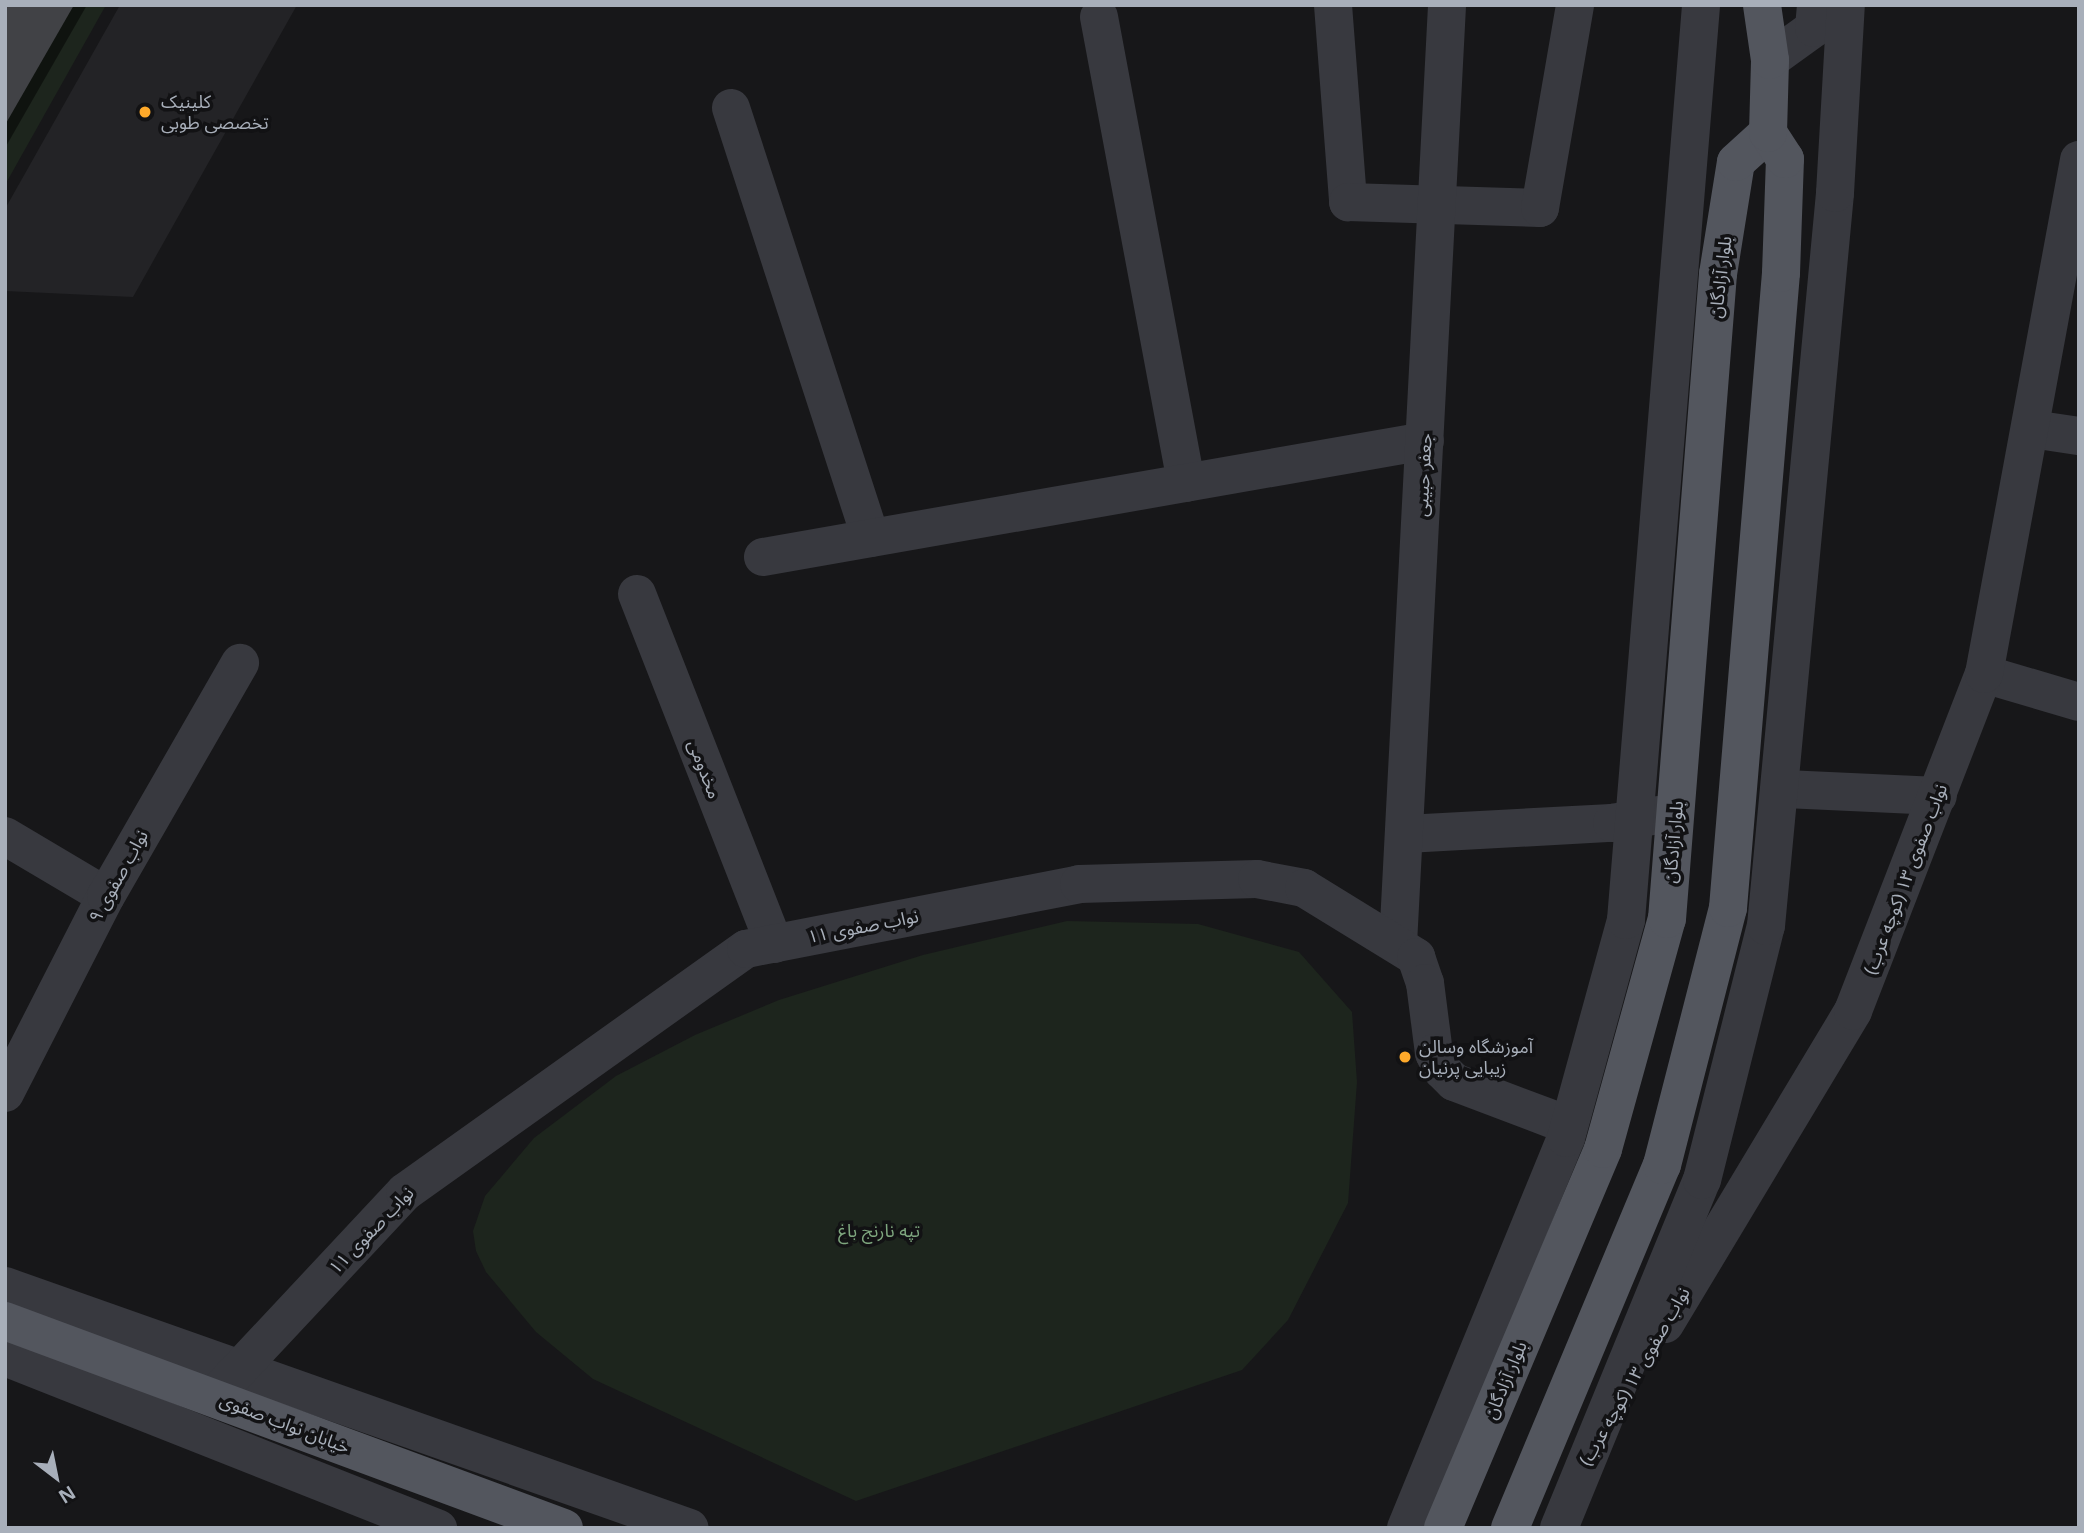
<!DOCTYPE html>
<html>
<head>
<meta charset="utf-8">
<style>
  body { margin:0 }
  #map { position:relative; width:2084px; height:1533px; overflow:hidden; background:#171719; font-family:"Noto Sans","Noto Sans Arabic",sans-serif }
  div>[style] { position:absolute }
  .built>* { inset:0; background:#232326 }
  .green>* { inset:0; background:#1d251d }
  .shadow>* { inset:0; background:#0007 }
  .building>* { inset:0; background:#414246 }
  .minor>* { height:38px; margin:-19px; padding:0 19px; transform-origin:19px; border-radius:19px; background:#38393f }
  .major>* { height:38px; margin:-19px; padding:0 19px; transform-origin:19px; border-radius:19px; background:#53565e }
  .dots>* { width:19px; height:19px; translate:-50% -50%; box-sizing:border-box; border:4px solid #121214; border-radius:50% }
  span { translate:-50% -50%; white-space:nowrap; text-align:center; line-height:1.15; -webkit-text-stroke:7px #121214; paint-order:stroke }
  .poi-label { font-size:18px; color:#a8afba }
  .left { translate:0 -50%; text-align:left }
  .street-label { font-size:18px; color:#a8afba }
  .park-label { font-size:18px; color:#7ea67e }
  .frame { position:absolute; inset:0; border:7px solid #a8afba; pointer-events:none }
  .north { position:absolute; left:21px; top:1442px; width:70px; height:70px; -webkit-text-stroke:5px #121214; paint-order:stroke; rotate:148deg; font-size:19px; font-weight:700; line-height:28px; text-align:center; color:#a8afba }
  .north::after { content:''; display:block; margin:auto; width:24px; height:32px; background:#a8afba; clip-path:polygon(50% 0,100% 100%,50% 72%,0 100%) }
</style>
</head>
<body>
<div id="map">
  <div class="built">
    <i style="clip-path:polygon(120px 5px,297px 5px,133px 297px,5px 291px,5px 209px)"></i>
  </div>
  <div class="green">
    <i style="clip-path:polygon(5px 5px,106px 5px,5px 185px)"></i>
    <i style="clip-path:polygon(1067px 921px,1198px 924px,1299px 952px,1352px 1012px,1357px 1082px,1348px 1203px,1288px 1320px,1242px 1370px,856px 1501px,593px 1379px,536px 1332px,486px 1272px,476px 1251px,473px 1231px,485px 1196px,534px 1138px,616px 1076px,695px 1035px,779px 1000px,923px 955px)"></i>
  </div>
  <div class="shadow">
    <i style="clip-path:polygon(5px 5px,87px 5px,5px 148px)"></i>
  </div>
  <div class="building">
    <i style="clip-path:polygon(5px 5px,74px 5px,5px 125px)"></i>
  </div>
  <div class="minor">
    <i style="left:1333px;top:5px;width:198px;rotate:85.6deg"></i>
    <i style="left:1348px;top:202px;width:192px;rotate:1.8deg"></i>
    <i style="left:1540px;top:208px;width:206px;rotate:-80.2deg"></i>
    <i style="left:1099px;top:17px;width:474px;rotate:79.4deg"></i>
    <i style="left:1770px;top:60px;width:54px;rotate:-36deg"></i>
    <i style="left:1814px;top:28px;width:23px;rotate:-85deg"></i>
    <i style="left:731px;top:108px;width:452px;rotate:72deg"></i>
    <i style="left:2032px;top:429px;width:48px;rotate:8.5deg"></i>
    <i style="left:763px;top:557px;width:672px;rotate:-9.94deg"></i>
    <i style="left:637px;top:594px;width:376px;rotate:68.6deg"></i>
    <i style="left:1984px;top:674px;width:99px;rotate:16.4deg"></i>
    <i style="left:1785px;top:789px;width:153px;rotate:2.6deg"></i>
    <i style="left:1406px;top:834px;width:206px;rotate:-3.1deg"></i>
    <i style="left:1612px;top:823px;width:47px;rotate:-9.9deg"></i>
    <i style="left:5px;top:836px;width:117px;rotate:30.7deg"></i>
    <i style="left:1398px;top:944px;width:940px;rotate:-87.01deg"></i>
    <i style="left:5px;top:1093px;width:221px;rotate:-62.9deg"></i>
    <i style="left:106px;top:896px;width:269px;rotate:-60.1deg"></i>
    <i style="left:5px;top:1286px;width:726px;rotate:19.46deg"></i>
    <i style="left:1665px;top:1324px;width:365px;rotate:-59deg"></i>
    <i style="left:1853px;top:1011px;width:362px;rotate:-68.8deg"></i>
    <i style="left:1984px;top:674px;width:523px;rotate:-79.53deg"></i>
    <i style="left:5px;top:1357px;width:466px;rotate:21.6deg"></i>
    <i style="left:214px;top:1396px;width:279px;rotate:-46.9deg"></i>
    <i style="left:405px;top:1192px;width:419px;rotate:-35.5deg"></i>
    <i style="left:746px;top:949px;width:339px;rotate:-11deg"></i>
    <i style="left:1079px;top:884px;width:178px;rotate:-1.6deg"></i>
    <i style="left:1257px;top:879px;width:48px;rotate:10.8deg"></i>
    <i style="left:1304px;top:888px;width:132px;rotate:31.6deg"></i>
    <i style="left:1416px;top:957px;width:28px;rotate:71deg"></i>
    <i style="left:1425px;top:983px;width:71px;rotate:82.7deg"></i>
    <i style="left:1434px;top:1053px;width:19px;rotate:65deg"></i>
    <i style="left:1442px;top:1070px;width:17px;rotate:45deg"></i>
    <i style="left:1454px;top:1082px;width:105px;rotate:20.7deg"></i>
    <i style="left:1406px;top:1528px;width:422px;rotate:-67.7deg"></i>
    <i style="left:1566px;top:1138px;width:226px;rotate:-74.6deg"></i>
    <i style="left:1626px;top:920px;width:918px;rotate:-85.31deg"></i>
    <i style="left:1559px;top:1528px;width:376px;rotate:-67.7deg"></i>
    <i style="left:1702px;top:1180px;width:262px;rotate:-75.9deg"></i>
    <i style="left:1766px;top:926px;width:736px;rotate:-84.62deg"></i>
    <i style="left:1835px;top:193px;width:188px;rotate:-86.7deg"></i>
  </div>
  <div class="major">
    <i style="left:5px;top:1321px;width:596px;rotate:20.32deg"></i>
    <i style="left:1443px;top:1528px;width:411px;rotate:-67.1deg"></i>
    <i style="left:1603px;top:1149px;width:239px;rotate:-74.5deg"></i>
    <i style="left:1667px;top:919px;width:647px;rotate:-85.48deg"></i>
    <i style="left:1718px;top:274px;width:113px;rotate:-80.9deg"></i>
    <i style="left:1736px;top:162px;width:43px;rotate:-42.2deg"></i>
    <i style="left:1510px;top:1528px;width:394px;rotate:-67.3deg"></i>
    <i style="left:1662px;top:1165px;width:265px;rotate:-75.6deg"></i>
    <i style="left:1728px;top:908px;width:637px;rotate:-85.23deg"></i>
    <i style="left:1781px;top:273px;width:114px;rotate:-88deg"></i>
    <i style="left:1785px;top:159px;width:31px;rotate:-123deg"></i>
    <i style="left:1768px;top:133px;width:73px;rotate:-88.4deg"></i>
    <i style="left:1770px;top:60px;width:56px;rotate:-98.3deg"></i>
  </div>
  <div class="dots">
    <i style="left:145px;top:112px;background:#fea92a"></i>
    <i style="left:1405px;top:1057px;background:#fea92a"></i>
  </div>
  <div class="poi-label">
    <span class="left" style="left:161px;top:112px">کلینیک<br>تخصصی طوبی</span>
    <span class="left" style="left:1419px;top:1057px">آموزشگاه وسالن<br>زیبایی پرنیان</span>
  </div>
  <div class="street-label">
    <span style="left:1720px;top:277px;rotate:-83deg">بلوار آزادگان</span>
    <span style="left:1423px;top:475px;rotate:-87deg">جعفر حبیبی</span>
    <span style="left:705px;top:769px;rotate:69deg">مخدومی</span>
    <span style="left:1673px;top:842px;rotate:-85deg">بلوار آزادگان</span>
    <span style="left:118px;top:876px;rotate:-61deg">نواب صفوی ۹</span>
    <span style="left:1905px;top:879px;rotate:-69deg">نواب صفوی ۱۳ (کوچه عرب)</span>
    <span style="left:863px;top:926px;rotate:-11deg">نواب صفوی ۱۱</span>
    <span style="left:371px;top:1230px;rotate:-46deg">نواب صفوی ۱۱</span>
    <span style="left:1634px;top:1376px;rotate:-60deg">نواب صفوی ۱۳ (کوچه عرب)</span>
    <span style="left:1505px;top:1380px;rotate:-67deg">بلوار آزادگان</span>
    <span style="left:285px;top:1423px;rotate:21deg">خیابان نواب صفوی</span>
  </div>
  <div class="park-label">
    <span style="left:879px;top:1230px">تپه نارنج باغ</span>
  </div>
  <div class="frame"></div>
  <div class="north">N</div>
</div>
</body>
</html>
